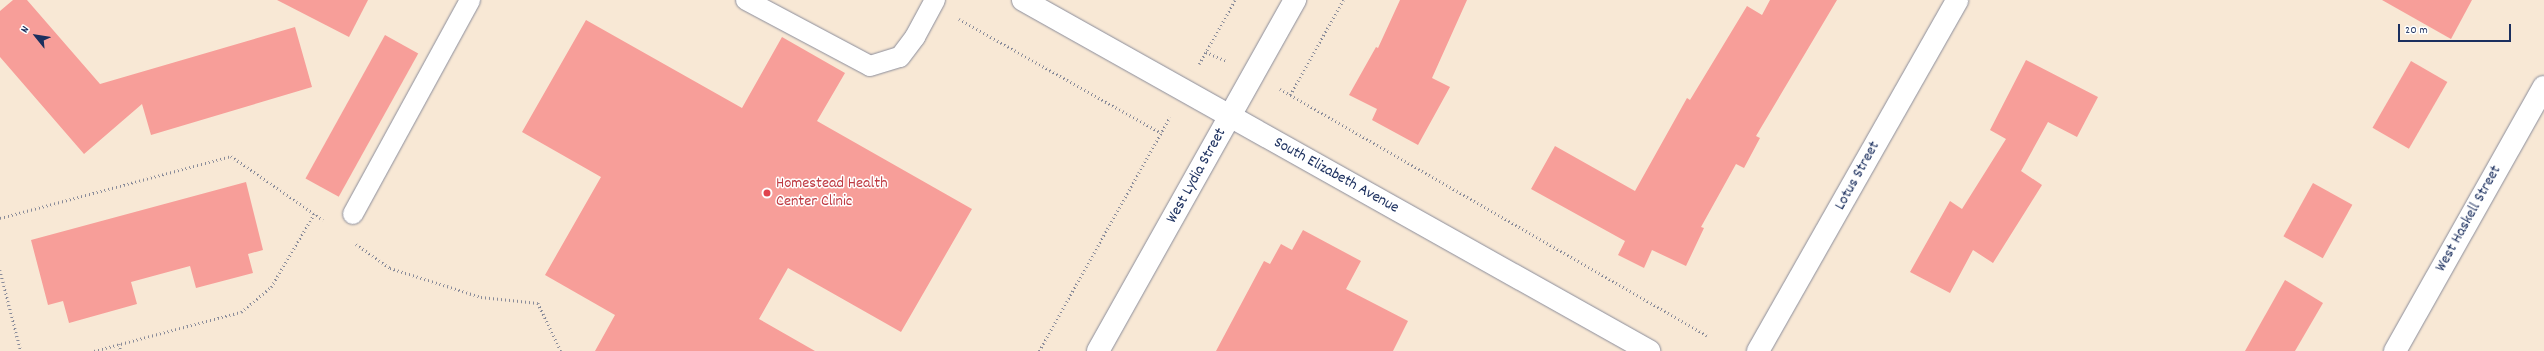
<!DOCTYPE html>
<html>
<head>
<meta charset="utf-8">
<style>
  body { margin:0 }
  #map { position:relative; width:2544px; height:351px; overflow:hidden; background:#f8e8d5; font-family:Dekko,sans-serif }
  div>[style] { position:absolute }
  .building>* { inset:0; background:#f79e99; transform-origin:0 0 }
  .path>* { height:2.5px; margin-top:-1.25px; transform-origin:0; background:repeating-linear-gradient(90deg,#8a8c9a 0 1px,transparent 0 4px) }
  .roads { filter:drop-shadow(0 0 1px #8a8c9a) drop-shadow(0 0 1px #8a8c9a) }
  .service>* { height:20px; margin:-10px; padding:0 10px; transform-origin:10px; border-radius:10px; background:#fff }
  .minor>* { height:22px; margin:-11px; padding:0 11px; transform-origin:11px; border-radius:11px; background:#fff }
  .dots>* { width:11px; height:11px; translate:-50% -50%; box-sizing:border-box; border:2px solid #fff; border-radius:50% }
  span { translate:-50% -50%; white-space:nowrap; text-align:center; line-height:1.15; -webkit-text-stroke:3px #fff; paint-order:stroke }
  .street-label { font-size:16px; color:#1b2f5e }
  .health-label { font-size:16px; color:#be3a42 }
  .left { translate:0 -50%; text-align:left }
  .north { position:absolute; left:16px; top:16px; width:40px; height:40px; -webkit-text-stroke:3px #fff; paint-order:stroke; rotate:300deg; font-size:11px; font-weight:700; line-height:16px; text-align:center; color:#1b2f5e }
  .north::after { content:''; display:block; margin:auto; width:14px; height:18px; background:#1b2f5e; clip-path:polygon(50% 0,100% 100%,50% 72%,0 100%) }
  .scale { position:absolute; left:2398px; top:24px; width:113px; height:18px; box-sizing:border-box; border:2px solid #1b2f5e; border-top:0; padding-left:5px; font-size:12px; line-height:14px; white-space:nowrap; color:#1b2f5e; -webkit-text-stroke:3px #fff; paint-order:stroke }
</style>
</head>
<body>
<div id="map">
  <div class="building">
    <i style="clip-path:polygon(13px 0,27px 0,100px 84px,295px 27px,312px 87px,151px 135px,142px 104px,84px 154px,0 57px,0 11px)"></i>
    <i style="clip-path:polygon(277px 0,368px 0,349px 37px)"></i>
    <i style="clip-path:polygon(1400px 0,1467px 0,1432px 78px,1450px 87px,1418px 145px,1372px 120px,1377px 109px,1349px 95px,1376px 47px,1378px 48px)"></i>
    <i style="clip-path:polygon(1770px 0,1837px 0,1756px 136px,1760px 138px,1744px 168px,1736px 164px,1701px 227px,1704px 228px,1686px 266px,1652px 250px,1644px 268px,1618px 255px,1625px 241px,1531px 189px,1555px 146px,1635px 191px,1687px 98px,1690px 100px,1747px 6px,1762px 15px)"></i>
    <i style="clip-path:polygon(2382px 0,2472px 0,2451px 39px)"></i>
    <i style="clip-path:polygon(586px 20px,742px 108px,782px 37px,845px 73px,817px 121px,972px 209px,901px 332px,788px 268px,759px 319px,815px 351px,595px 351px,615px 315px,545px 275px,601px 177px,522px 132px)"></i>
    <i style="left:385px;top:35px;width:38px;height:164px;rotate:29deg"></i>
    <i style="clip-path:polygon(2026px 60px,2098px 97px,2077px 137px,2048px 122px,2021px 171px,2042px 185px,1993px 263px,1973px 250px,1950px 293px,1910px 272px,1950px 201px,1962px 209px,2006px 139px,1990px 130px)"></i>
    <i style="left:2411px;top:61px;width:42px;height:77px;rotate:30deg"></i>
    <i style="clip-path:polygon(246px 182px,263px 250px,248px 254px,253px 273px,196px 288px,190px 266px,131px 282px,137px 304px,69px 323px,63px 301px,48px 305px,31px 240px)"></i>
    <i style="left:2313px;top:183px;width:45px;height:61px;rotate:29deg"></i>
    <i style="clip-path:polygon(1303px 230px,1361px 261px,1346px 289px,1408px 321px,1393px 351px,1216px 351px,1264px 261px,1270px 264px,1281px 244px,1292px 250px)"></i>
    <i style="clip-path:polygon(2285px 280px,2323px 303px,2295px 351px,2245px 351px)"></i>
  </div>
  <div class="path">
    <i style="left:959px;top:19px;width:232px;rotate:29.4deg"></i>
    <i style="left:1206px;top:52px;width:22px;rotate:24deg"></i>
    <i style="left:1199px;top:64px;width:73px;rotate:-60.6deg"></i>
    <i style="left:1280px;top:89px;width:493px;rotate:30deg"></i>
    <i style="left:1290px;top:95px;width:109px;rotate:-60.8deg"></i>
    <i style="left:0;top:218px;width:239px;rotate:-15deg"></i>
    <i style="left:231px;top:156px;width:112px;rotate:34.8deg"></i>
    <i style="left:356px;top:244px;width:42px;rotate:35.2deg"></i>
    <i style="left:390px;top:268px;width:96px;rotate:17.7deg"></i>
    <i style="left:481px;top:297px;width:57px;rotate:6deg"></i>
    <i style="left:538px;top:303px;width:53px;rotate:64.4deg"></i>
    <i style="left:0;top:270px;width:84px;rotate:75.5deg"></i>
    <i style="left:119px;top:344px;width:7px;rotate:74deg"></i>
    <i style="left:94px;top:351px;width:152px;rotate:-14.9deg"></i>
    <i style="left:241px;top:312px;width:39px;rotate:-40deg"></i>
    <i style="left:271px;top:287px;width:85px;rotate:-59.5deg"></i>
    <i style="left:1039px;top:351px;width:268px;rotate:-60.8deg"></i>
  </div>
  <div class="roads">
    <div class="service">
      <i style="left:746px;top:0;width:140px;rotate:28deg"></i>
      <i style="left:870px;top:66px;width:31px;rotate:-17deg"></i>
      <i style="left:900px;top:57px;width:25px;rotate:-53deg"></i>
      <i style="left:915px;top:37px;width:42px;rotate:-61.6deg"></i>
      <i style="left:353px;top:214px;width:244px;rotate:-61.3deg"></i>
    </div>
    <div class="minor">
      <i style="left:1023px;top:0;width:718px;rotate:29.28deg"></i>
      <i style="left:1098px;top:351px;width:403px;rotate:-60.7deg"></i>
      <i style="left:1758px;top:351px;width:403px;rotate:-60.4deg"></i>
      <i style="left:2395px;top:351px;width:303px;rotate:-60.6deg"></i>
    </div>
  </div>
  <div class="dots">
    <i style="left:767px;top:193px;background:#e0444e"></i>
  </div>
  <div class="street-label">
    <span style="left:1197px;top:176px;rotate:-61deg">West Lydia Street</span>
    <span style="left:1336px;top:176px;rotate:29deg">South Elizabeth Avenue</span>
    <span style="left:1858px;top:176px;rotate:-61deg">Lotus Street</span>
    <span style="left:2469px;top:219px;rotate:-61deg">West Haskell Street</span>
  </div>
  <div class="health-label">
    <span class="left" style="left:776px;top:193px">Homestead Health<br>Center Clinic</span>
  </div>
  <div class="north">N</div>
  <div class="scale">20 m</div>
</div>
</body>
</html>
